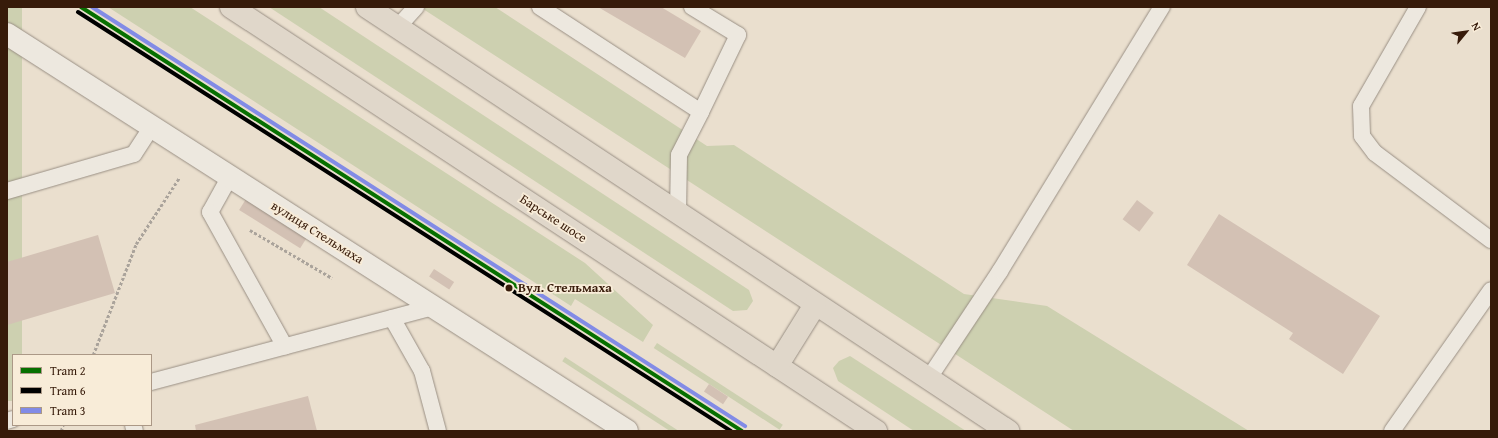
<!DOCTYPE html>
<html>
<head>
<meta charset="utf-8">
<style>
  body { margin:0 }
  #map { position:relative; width:1498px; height:438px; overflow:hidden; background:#eadfce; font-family:"Gentium Book Plus",serif }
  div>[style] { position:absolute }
  .green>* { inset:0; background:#cdd0b0; transform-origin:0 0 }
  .building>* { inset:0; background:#d3c1b4; transform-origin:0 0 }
  .path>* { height:2.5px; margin-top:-1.25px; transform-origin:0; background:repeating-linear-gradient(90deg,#aaa39b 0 3px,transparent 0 5px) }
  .roads { filter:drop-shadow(0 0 1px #998f84) drop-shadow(0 0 1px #998f84) }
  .service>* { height:16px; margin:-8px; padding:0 8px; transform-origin:8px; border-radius:8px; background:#ede8df }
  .minor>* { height:22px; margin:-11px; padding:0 11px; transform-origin:11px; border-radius:11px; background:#ede8df }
  .trunk>* { height:22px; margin:-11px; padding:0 11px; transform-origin:11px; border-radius:11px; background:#e0d7ca }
  .tram-1>* { height:4px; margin:-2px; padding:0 2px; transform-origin:2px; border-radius:2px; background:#077000 }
  .tram-2>* { height:4px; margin:-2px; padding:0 2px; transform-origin:2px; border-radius:2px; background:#000 }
  .tram-3>* { height:4px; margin:-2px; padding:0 2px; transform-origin:2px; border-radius:2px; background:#828be6 }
  .dots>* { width:11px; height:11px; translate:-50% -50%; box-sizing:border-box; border:2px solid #f8ecd8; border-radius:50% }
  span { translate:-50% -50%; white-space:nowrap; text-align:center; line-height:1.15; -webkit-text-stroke:3.5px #f8ecd8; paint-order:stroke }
  .street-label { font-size:13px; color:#371b0a }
  .stop-label { font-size:13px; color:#371b0a; font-weight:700 }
  .left { translate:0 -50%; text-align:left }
  .frame { position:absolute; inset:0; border:8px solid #371b0a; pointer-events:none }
  .legend { position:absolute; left:12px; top:354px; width:140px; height:72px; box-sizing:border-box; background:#f8ecd8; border:1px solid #ab9886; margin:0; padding:5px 7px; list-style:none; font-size:12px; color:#371b0a }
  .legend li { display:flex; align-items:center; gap:8px; height:20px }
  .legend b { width:20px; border:1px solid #ab9886 }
  .north { position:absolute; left:1446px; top:12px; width:40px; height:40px; -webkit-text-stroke:3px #f8ecd8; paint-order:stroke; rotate:61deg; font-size:11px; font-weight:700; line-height:16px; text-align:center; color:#371b0a }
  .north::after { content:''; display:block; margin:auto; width:14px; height:18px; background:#371b0a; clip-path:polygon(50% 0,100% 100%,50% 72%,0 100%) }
</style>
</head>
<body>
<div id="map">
  <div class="green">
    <i style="left:7px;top:7px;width:15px;height:394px"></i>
    <i style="clip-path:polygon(108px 7px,190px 7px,585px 263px,653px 325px,643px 342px,575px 299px,571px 306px)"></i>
    <i style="clip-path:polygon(269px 7px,319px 7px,749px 290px,753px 301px,747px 310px,733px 311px)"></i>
    <i style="clip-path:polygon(420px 7px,495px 7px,707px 146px,734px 145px,964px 294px,1047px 306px,1249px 431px,1074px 431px)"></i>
    <i style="left:657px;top:343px;width:150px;height:6px;rotate:33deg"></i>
    <i style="clip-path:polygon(850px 356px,966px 431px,914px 431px,838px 381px,833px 368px,839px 361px)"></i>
    <i style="left:565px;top:357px;width:138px;height:5px;rotate:33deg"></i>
  </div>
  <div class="building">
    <i style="clip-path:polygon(598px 7px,661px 7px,701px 31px,685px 58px)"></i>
    <i style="left:246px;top:199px;width:72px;height:13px;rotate:32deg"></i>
    <i style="left:1137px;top:200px;width:21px;height:24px;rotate:37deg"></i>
    <i style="clip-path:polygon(1219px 214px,1380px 316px,1343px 374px,1289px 339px,1293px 333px,1187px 265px)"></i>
    <i style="clip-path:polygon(98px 235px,115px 293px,7px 325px,7px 262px)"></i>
    <i style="left:434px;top:269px;width:24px;height:9px;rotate:33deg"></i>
    <i style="left:709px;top:384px;width:23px;height:9px;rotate:34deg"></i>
    <i style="clip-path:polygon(308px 396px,317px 431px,196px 431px,195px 425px)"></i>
  </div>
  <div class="path">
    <i style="left:250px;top:230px;width:95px;rotate:30.3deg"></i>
    <i style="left:93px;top:355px;width:119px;rotate:-68.8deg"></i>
    <i style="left:136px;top:244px;width:79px;rotate:-56.9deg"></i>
    <i style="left:61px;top:431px;width:6px;rotate:-72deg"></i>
  </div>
  <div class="roads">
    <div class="service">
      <i style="left:540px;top:7px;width:192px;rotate:33.1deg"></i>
      <i style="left:701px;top:112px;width:48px;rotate:117.1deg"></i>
      <i style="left:679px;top:155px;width:58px;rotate:91deg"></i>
      <i style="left:692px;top:7px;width:54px;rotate:31.3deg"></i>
      <i style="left:738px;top:35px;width:85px;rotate:115.7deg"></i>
      <i style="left:1418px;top:7px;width:114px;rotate:119.9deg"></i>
      <i style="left:1361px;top:106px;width:30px;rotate:88deg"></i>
      <i style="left:1362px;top:136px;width:21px;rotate:53deg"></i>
      <i style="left:1375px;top:153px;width:145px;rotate:36.9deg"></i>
      <i style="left:398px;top:27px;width:27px;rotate:-48deg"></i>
      <i style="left:229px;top:178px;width:39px;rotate:119deg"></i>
      <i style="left:210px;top:212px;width:154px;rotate:60.9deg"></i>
      <i style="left:7px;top:191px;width:132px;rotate:-16.2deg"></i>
      <i style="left:134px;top:154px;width:31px;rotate:-57deg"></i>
      <i style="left:392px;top:318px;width:61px;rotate:60.5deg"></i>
      <i style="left:422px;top:371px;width:62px;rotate:75.1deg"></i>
      <i style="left:929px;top:378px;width:128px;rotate:-56.4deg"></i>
      <i style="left:1000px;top:271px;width:310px;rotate:-58.5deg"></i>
      <i style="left:151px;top:382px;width:292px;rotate:-14.9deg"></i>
      <i style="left:7px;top:421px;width:6px;rotate:-18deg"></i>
      <i style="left:133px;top:425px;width:6px;rotate:72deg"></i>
      <i style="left:1392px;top:431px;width:172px;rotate:-54.9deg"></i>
    </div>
    <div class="minor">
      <i style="left:7px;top:34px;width:736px;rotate:32.63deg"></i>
    </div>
    <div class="trunk">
      <i style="left:231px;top:7px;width:772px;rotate:33.32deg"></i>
      <i style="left:367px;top:7px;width:769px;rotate:33.48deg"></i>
      <i style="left:777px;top:366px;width:72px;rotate:-58.1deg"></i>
    </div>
  </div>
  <div class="tram-1">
    <i style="left:81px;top:7px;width:785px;rotate:32.68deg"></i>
  </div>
  <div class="tram-2">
    <i style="left:78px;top:12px;width:776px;rotate:32.69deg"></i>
  </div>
  <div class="tram-3">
    <i style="left:92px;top:7px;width:776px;rotate:32.69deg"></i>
  </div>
  <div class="dots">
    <i style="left:509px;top:288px;background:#371b0a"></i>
  </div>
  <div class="street-label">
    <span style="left:553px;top:219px;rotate:33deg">Барське шосе</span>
    <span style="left:317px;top:233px;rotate:32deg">вулиця Стельмаха</span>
  </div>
  <div class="stop-label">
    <span class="left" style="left:518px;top:288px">Вул. Стельмаха</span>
  </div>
  <div class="frame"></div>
  <ul class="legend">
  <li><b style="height:5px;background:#077000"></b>Tram 2</li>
  <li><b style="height:5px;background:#000"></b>Tram 6</li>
  <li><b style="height:5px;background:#828be6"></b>Tram 3</li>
  </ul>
  <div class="north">N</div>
</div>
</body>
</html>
